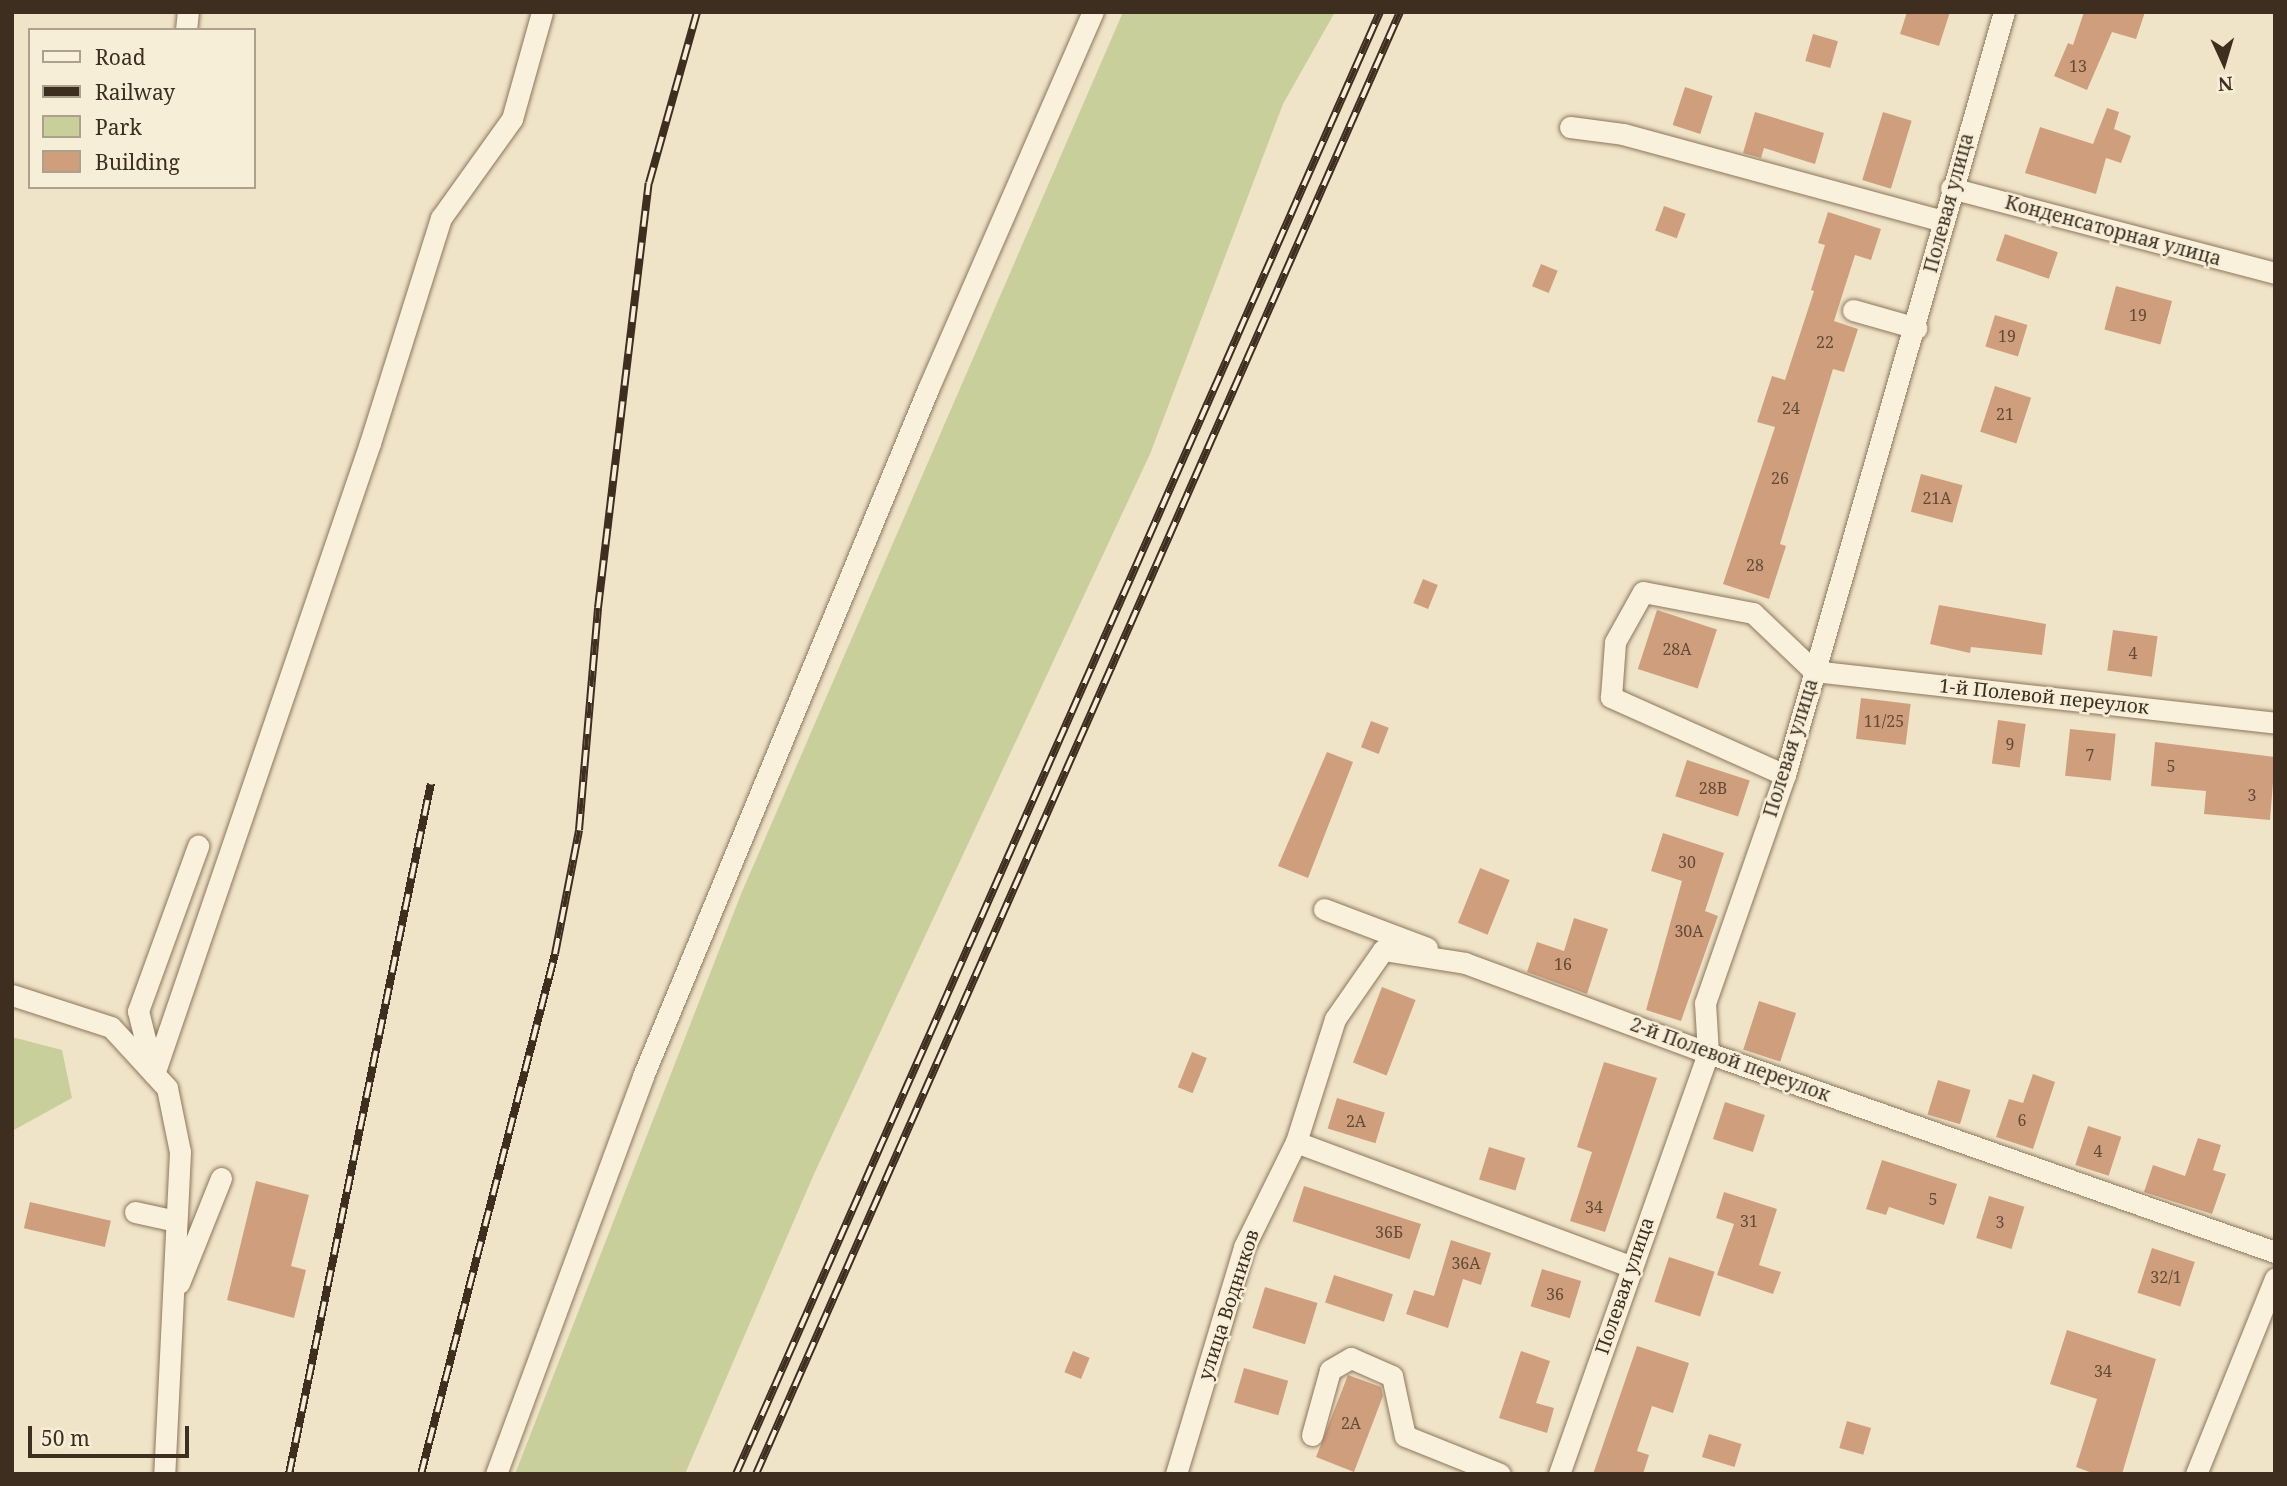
<!DOCTYPE html>
<html>
<head>
<meta charset="utf-8">
<style>
  body { margin:0 }
  #map { position:relative; width:2287px; height:1486px; overflow:hidden; background:#f0e4c8; font-family:"Noto Serif",serif }
  div>[style] { position:absolute }
  .green>* { inset:0; background:#c9cf9b }
  .building>* { inset:0; background:#cf9f7d; transform-origin:0 0 }
  .roads { filter:drop-shadow(0 0 2px #8d765c) drop-shadow(0 0 2px #8d765c) }
  .minor>* { height:21px; margin:-10.5px; padding:0 10.5px; transform-origin:10.5px; border-radius:10.5px; background:#faf1dc }
  .rail>* { height:8px; margin-top:-4px; transform-origin:0; background:repeating-linear-gradient(90deg,#f7eed8 0 16px,#3d2e20 0 32px); box-sizing:border-box; border-block:2px solid #3d2e20 }
  span { translate:-50% -50%; white-space:nowrap; text-align:center; line-height:1.15; -webkit-text-stroke:5px #f7eed8; paint-order:stroke }
  .number-label { font-size:16px; color:#624a37 }
  .number-label span { -webkit-text-stroke-width:0 }
  .street-label { font-size:19px; color:#3d2e20 }
  .frame { position:absolute; inset:0; border:14px solid #3d2e20; pointer-events:none }
  .legend { position:absolute; left:28px; top:28px; width:228px; height:161px; box-sizing:border-box; background:#f7eed8; border:2px solid #ada18e; margin:0; padding:9px 12px; list-style:none; font-size:21px; color:#3d2e20 }
  .legend li { display:flex; align-items:center; gap:14px; height:35px }
  .legend b { width:35px; border:2px solid #ada18e }
  .north { position:absolute; left:2189px; top:28px; width:70px; height:70px; -webkit-text-stroke:5px #f7eed8; paint-order:stroke; rotate:176deg; font-size:19px; font-weight:700; line-height:28px; text-align:center; color:#3d2e20 }
  .north::after { content:''; display:block; margin:auto; width:24px; height:32px; background:#3d2e20; clip-path:polygon(50% 0,100% 100%,50% 72%,0 100%) }
  .scale { position:absolute; left:28px; top:1426px; width:161px; height:32px; box-sizing:border-box; border:4px solid #3d2e20; border-top:0; padding-left:9px; font-size:21px; line-height:24px; white-space:nowrap; color:#3d2e20; -webkit-text-stroke:5px #f7eed8; paint-order:stroke }
</style>
</head>
<body>
<div id="map">
  <div class="green">
    <i style="clip-path:polygon(1123px 12px,1335px 12px,1283px 104px,1150px 454px,814px 1174px,685px 1474px,515px 1474px,741px 894px)"></i>
    <i style="clip-path:polygon(12px 1037px,62px 1050px,72px 1098px,12px 1131px)"></i>
  </div>
  <div class="building">
    <i style="clip-path:polygon(1907px 12px,1950px 12px,1939px 46px,1900px 34px)"></i>
    <i style="clip-path:polygon(2084px 12px,2145px 12px,2136px 39px,2112px 32px,2087px 90px,2054px 76px,2068px 43px,2073px 45px)"></i>
    <i style="left:1813px;top:34px;width:26px;height:28px;rotate:16deg"></i>
    <i style="left:1685px;top:87px;width:29px;height:40px;rotate:18deg"></i>
    <i style="clip-path:polygon(2107px 108px,2119px 112px,2114px 129px,2131px 136px,2121px 163px,2106px 158px,2096px 194px,2025px 173px,2040px 127px,2093px 144px)"></i>
    <i style="clip-path:polygon(1755px 112px,1824px 133px,1815px 164px,1764px 148px,1761px 158px,1743px 153px)"></i>
    <i style="left:1883px;top:112px;width:30px;height:71px;rotate:17deg"></i>
    <i style="left:1664px;top:206px;width:23px;height:26px;rotate:20deg"></i>
    <i style="clip-path:polygon(1828px 212px,1881px 229px,1871px 260px,1855px 255px,1834px 321px,1858px 329px,1844px 372px,1833px 369px,1780px 544px,1786px 546px,1769px 599px,1723px 584px,1775px 427px,1757px 422px,1772px 376px,1785px 380px,1814px 291px,1811px 290px,1825px 245px,1818px 243px)"></i>
    <i style="left:2005px;top:234px;width:56px;height:28px;rotate:19deg"></i>
    <i style="left:1541px;top:264px;width:18px;height:24px;rotate:22deg"></i>
    <i style="left:2116px;top:286px;width:58px;height:45px;rotate:15deg"></i>
    <i style="left:1995px;top:315px;width:34px;height:33px;rotate:17deg"></i>
    <i style="left:1995px;top:386px;width:38px;height:48px;rotate:18deg"></i>
    <i style="left:1921px;top:474px;width:43px;height:39px;rotate:15deg"></i>
    <i style="left:1423px;top:579px;width:16px;height:26px;rotate:22deg"></i>
    <i style="clip-path:polygon(1939px 605px,2046px 624px,2042px 655px,1971px 647px,1970px 653px,1930px 644px)"></i>
    <i style="left:1657px;top:610px;width:63px;height:62px;rotate:18deg"></i>
    <i style="left:2113px;top:630px;width:45px;height:41px;rotate:8deg"></i>
    <i style="left:1861px;top:698px;width:50px;height:41px;rotate:7deg"></i>
    <i style="left:1998px;top:720px;width:28px;height:44px;rotate:8deg"></i>
    <i style="left:1371px;top:721px;width:19px;height:28px;rotate:21deg"></i>
    <i style="left:2070px;top:729px;width:46px;height:47px;rotate:6deg"></i>
    <i style="clip-path:polygon(2155px 742px,2275px 757px,2270px 820px,2204px 814px,2206px 791px,2151px 786px)"></i>
    <i style="clip-path:polygon(1327px 752px,1353px 762px,1308px 878px,1278px 866px)"></i>
    <i style="left:1687px;top:760px;width:66px;height:38px;rotate:18deg"></i>
    <i style="clip-path:polygon(1663px 833px,1724px 853px,1705px 911px,1718px 916px,1681px 1021px,1646px 1010px,1682px 881px,1651px 871px)"></i>
    <i style="left:1480px;top:868px;width:32px;height:59px;rotate:22deg"></i>
    <i style="clip-path:polygon(1574px 918px,1608px 929px,1587px 994px,1527px 972px,1537px 942px,1564px 951px)"></i>
    <i style="left:1382px;top:987px;width:36px;height:81px;rotate:21deg"></i>
    <i style="left:1759px;top:1001px;width:39px;height:51px;rotate:18deg"></i>
    <i style="left:1192px;top:1052px;width:16px;height:38px;rotate:22deg"></i>
    <i style="clip-path:polygon(1604px 1062px,1657px 1078px,1605px 1232px,1570px 1221px,1592px 1152px,1577px 1147px)"></i>
    <i style="clip-path:polygon(2033px 1074px,2055px 1082px,2033px 1149px,1996px 1137px,2009px 1099px,2023px 1103px)"></i>
    <i style="left:1938px;top:1080px;width:34px;height:36px;rotate:17deg"></i>
    <i style="left:1337px;top:1098px;width:50px;height:32px;rotate:17deg"></i>
    <i style="left:1725px;top:1102px;width:42px;height:39px;rotate:18deg"></i>
    <i style="left:2088px;top:1126px;width:35px;height:41px;rotate:18deg"></i>
    <i style="clip-path:polygon(2198px 1138px,2221px 1145px,2213px 1170px,2226px 1174px,2212px 1214px,2144px 1192px,2153px 1165px,2185px 1176px)"></i>
    <i style="left:1489px;top:1147px;width:38px;height:34px;rotate:17deg"></i>
    <i style="clip-path:polygon(1882px 1160px,1957px 1184px,1944px 1225px,1889px 1207px,1886px 1215px,1866px 1209px)"></i>
    <i style="clip-path:polygon(256px 1181px,309px 1195px,291px 1266px,306px 1270px,294px 1318px,227px 1300px)"></i>
    <i style="left:1304px;top:1186px;width:123px;height:37px;rotate:18deg"></i>
    <i style="clip-path:polygon(1724px 1192px,1777px 1209px,1759px 1265px,1781px 1272px,1773px 1294px,1717px 1275px,1734px 1224px,1716px 1218px)"></i>
    <i style="left:1989px;top:1196px;width:37px;height:44px;rotate:17deg"></i>
    <i style="left:30px;top:1202px;width:83px;height:27px;rotate:13deg"></i>
    <i style="clip-path:polygon(1451px 1240px,1491px 1253px,1481px 1285px,1463px 1279px,1448px 1328px,1406px 1314px,1414px 1290px,1434px 1296px)"></i>
    <i style="left:2152px;top:1248px;width:45px;height:47px;rotate:18deg"></i>
    <i style="left:1669px;top:1257px;width:48px;height:47px;rotate:18deg"></i>
    <i style="left:1542px;top:1269px;width:41px;height:39px;rotate:17deg"></i>
    <i style="left:1334px;top:1275px;width:62px;height:29px;rotate:18deg"></i>
    <i style="left:1265px;top:1287px;width:55px;height:43px;rotate:17deg"></i>
    <i style="clip-path:polygon(2067px 1330px,2156px 1359px,2122px 1474px,2095px 1474px,2076px 1467px,2097px 1399px,2050px 1384px)"></i>
    <i style="clip-path:polygon(1637px 1346px,1689px 1363px,1673px 1413px,1652px 1406px,1637px 1451px,1649px 1455px,1643px 1474px,1593px 1474px)"></i>
    <i style="left:1073px;top:1351px;width:18px;height:23px;rotate:22deg"></i>
    <i style="clip-path:polygon(1521px 1351px,1550px 1361px,1536px 1403px,1554px 1408px,1547px 1433px,1499px 1418px)"></i>
    <i style="left:1244px;top:1368px;width:46px;height:36px;rotate:16deg"></i>
    <i style="clip-path:polygon(1348px 1375px,1381px 1387px,1383px 1396px,1354px 1472px,1316px 1457px)"></i>
    <i style="left:1847px;top:1421px;width:25px;height:28px;rotate:16deg"></i>
    <i style="left:1709px;top:1434px;width:34px;height:24px;rotate:17deg"></i>
  </div>
  <div class="roads">
    <div class="minor">
      <i style="left:186px;top:30px;width:18px;rotate:-84deg"></i>
      <i style="left:1570px;top:127px;width:53px;rotate:7.5deg"></i>
      <i style="left:1623px;top:134px;width:332px;rotate:15.2deg"></i>
      <i style="left:1951px;top:188px;width:335px;rotate:14.7deg"></i>
      <i style="left:1853px;top:310px;width:66px;rotate:15.9deg"></i>
      <i style="left:1785px;top:775px;width:191px;rotate:-155.9deg"></i>
      <i style="left:1611px;top:697px;width:55px;rotate:-85.8deg"></i>
      <i style="left:1615px;top:642px;width:57px;rotate:-60.8deg"></i>
      <i style="left:1643px;top:592px;width:112px;rotate:10.8deg"></i>
      <i style="left:1753px;top:613px;width:84px;rotate:43.6deg"></i>
      <i style="left:1814px;top:671px;width:464px;rotate:6.4deg"></i>
      <i style="left:1324px;top:909px;width:110px;rotate:20.7deg"></i>
      <i style="left:12px;top:995px;width:104px;rotate:17.9deg"></i>
      <i style="left:111px;top:1027px;width:83px;rotate:47.4deg"></i>
      <i style="left:167px;top:1088px;width:65px;rotate:78.5deg"></i>
      <i style="left:180px;top:1152px;width:322px;rotate:92.8deg"></i>
      <i style="left:153px;top:1071px;width:62px;rotate:-104deg"></i>
      <i style="left:138px;top:1011px;width:176px;rotate:-70deg"></i>
      <i style="left:154px;top:1074px;width:667px;rotate:-71.1deg"></i>
      <i style="left:370px;top:443px;width:236px;rotate:-72.5deg"></i>
      <i style="left:441px;top:218px;width:122px;rotate:-54.4deg"></i>
      <i style="left:512px;top:119px;width:111px;rotate:-74.3deg"></i>
      <i style="left:1296px;top:1142px;width:358px;rotate:20.4deg"></i>
      <i style="left:135px;top:1212px;width:42px;rotate:12.4deg"></i>
      <i style="left:179px;top:1283px;width:113px;rotate:-68.2deg"></i>
      <i style="left:1312px;top:1435px;width:67px;rotate:-74.5deg"></i>
      <i style="left:1330px;top:1370px;width:24px;rotate:-30deg"></i>
      <i style="left:1351px;top:1358px;width:45px;rotate:23.7deg"></i>
      <i style="left:1392px;top:1376px;width:61px;rotate:77.8deg"></i>
      <i style="left:1405px;top:1436px;width:102px;rotate:21.8deg"></i>
      <i style="left:496px;top:1474px;width:424px;rotate:-69.7deg"></i>
      <i style="left:643px;top:1076px;width:744px;rotate:-67.47deg"></i>
      <i style="left:928px;top:389px;width:412px;rotate:-66.4deg"></i>
      <i style="left:1176px;top:1474px;width:237px;rotate:-73.3deg"></i>
      <i style="left:1244px;top:1247px;width:117px;rotate:-63.7deg"></i>
      <i style="left:1296px;top:1142px;width:129px;rotate:-72.4deg"></i>
      <i style="left:1335px;top:1019px;width:84px;rotate:-55.2deg"></i>
      <i style="left:1383px;top:950px;width:83px;rotate:9deg"></i>
      <i style="left:1465px;top:963px;width:259px;rotate:20.3deg"></i>
      <i style="left:1708px;top:1053px;width:601px;rotate:19.34deg"></i>
      <i style="left:1559px;top:1474px;width:447px;rotate:-70.5deg"></i>
      <i style="left:1708px;top:1053px;width:50px;rotate:-93.4deg"></i>
      <i style="left:1705px;top:1003px;width:242px;rotate:-70.7deg"></i>
      <i style="left:1785px;top:775px;width:794px;rotate:-73.99deg"></i>
      <i style="left:2196px;top:1474px;width:211px;rotate:-68deg"></i>
    </div>
  </div>
  <div class="rail">
    <i style="left:289px;top:1474px;width:705px;rotate:-78.39deg"></i>
    <i style="left:421px;top:1474px;width:537px;rotate:-75.55deg"></i>
    <i style="left:555px;top:954px;width:126px;rotate:-79deg"></i>
    <i style="left:579px;top:830px;width:223px;rotate:-85.1deg"></i>
    <i style="left:598px;top:608px;width:428px;rotate:-83.2deg"></i>
    <i style="left:649px;top:183px;width:178px;rotate:-74.3deg"></i>
    <i style="left:736px;top:1474px;width:1598px;rotate:-66.23deg"></i>
    <i style="left:756px;top:1474px;width:1598px;rotate:-66.23deg"></i>
  </div>
  <div class="number-label">
    <span style="left:2078px;top:66px">13</span>
    <span style="left:2138px;top:315px">19</span>
    <span style="left:2007px;top:336px">19</span>
    <span style="left:1825px;top:342px">22</span>
    <span style="left:1791px;top:408px">24</span>
    <span style="left:2005px;top:414px">21</span>
    <span style="left:1780px;top:478px">26</span>
    <span style="left:1937px;top:498px">21А</span>
    <span style="left:1755px;top:565px">28</span>
    <span style="left:1677px;top:649px">28А</span>
    <span style="left:2133px;top:653px">4</span>
    <span style="left:1884px;top:721px">11/25</span>
    <span style="left:2010px;top:744px">9</span>
    <span style="left:2090px;top:755px">7</span>
    <span style="left:2171px;top:766px">5</span>
    <span style="left:1713px;top:788px">28В</span>
    <span style="left:2252px;top:795px">3</span>
    <span style="left:1687px;top:862px">30</span>
    <span style="left:1689px;top:931px">30А</span>
    <span style="left:1563px;top:964px">16</span>
    <span style="left:2022px;top:1120px">6</span>
    <span style="left:1356px;top:1121px">2А</span>
    <span style="left:2098px;top:1151px">4</span>
    <span style="left:1933px;top:1199px">5</span>
    <span style="left:1594px;top:1207px">34</span>
    <span style="left:1749px;top:1221px">31</span>
    <span style="left:2000px;top:1222px">3</span>
    <span style="left:1389px;top:1232px">36Б</span>
    <span style="left:1466px;top:1263px">36А</span>
    <span style="left:2166px;top:1277px">32/1</span>
    <span style="left:1555px;top:1294px">36</span>
    <span style="left:2103px;top:1371px">34</span>
    <span style="left:1351px;top:1423px">2А</span>
  </div>
  <div class="street-label">
    <span style="left:1949px;top:203px;rotate:-75deg">Полевая улица</span>
    <span style="left:2113px;top:231px;rotate:15deg">Конденсаторная улица</span>
    <span style="left:2044px;top:697px;rotate:6deg">1-й Полевой переулок</span>
    <span style="left:1791px;top:748px;rotate:-73deg">Полевая улица</span>
    <span style="left:1730px;top:1060px;rotate:20deg">2-й Полевой переулок</span>
    <span style="left:1625px;top:1286px;rotate:-71deg">Полевая улица</span>
    <span style="left:1229px;top:1305px;rotate:-72deg">улица Водников</span>
  </div>
  <div class="frame"></div>
  <ul class="legend">
  <li><b style="height:9px;background:#faf1dc"></b>Road</li>
  <li><b style="height:9px;background:#3d2e20"></b>Railway</li>
  <li><b style="height:19px;background:#c9cf9b"></b>Park</li>
  <li><b style="height:19px;background:#cf9f7d"></b>Building</li>
  </ul>
  <div class="north">N</div>
  <div class="scale">50 m</div>
</div>
</body>
</html>
